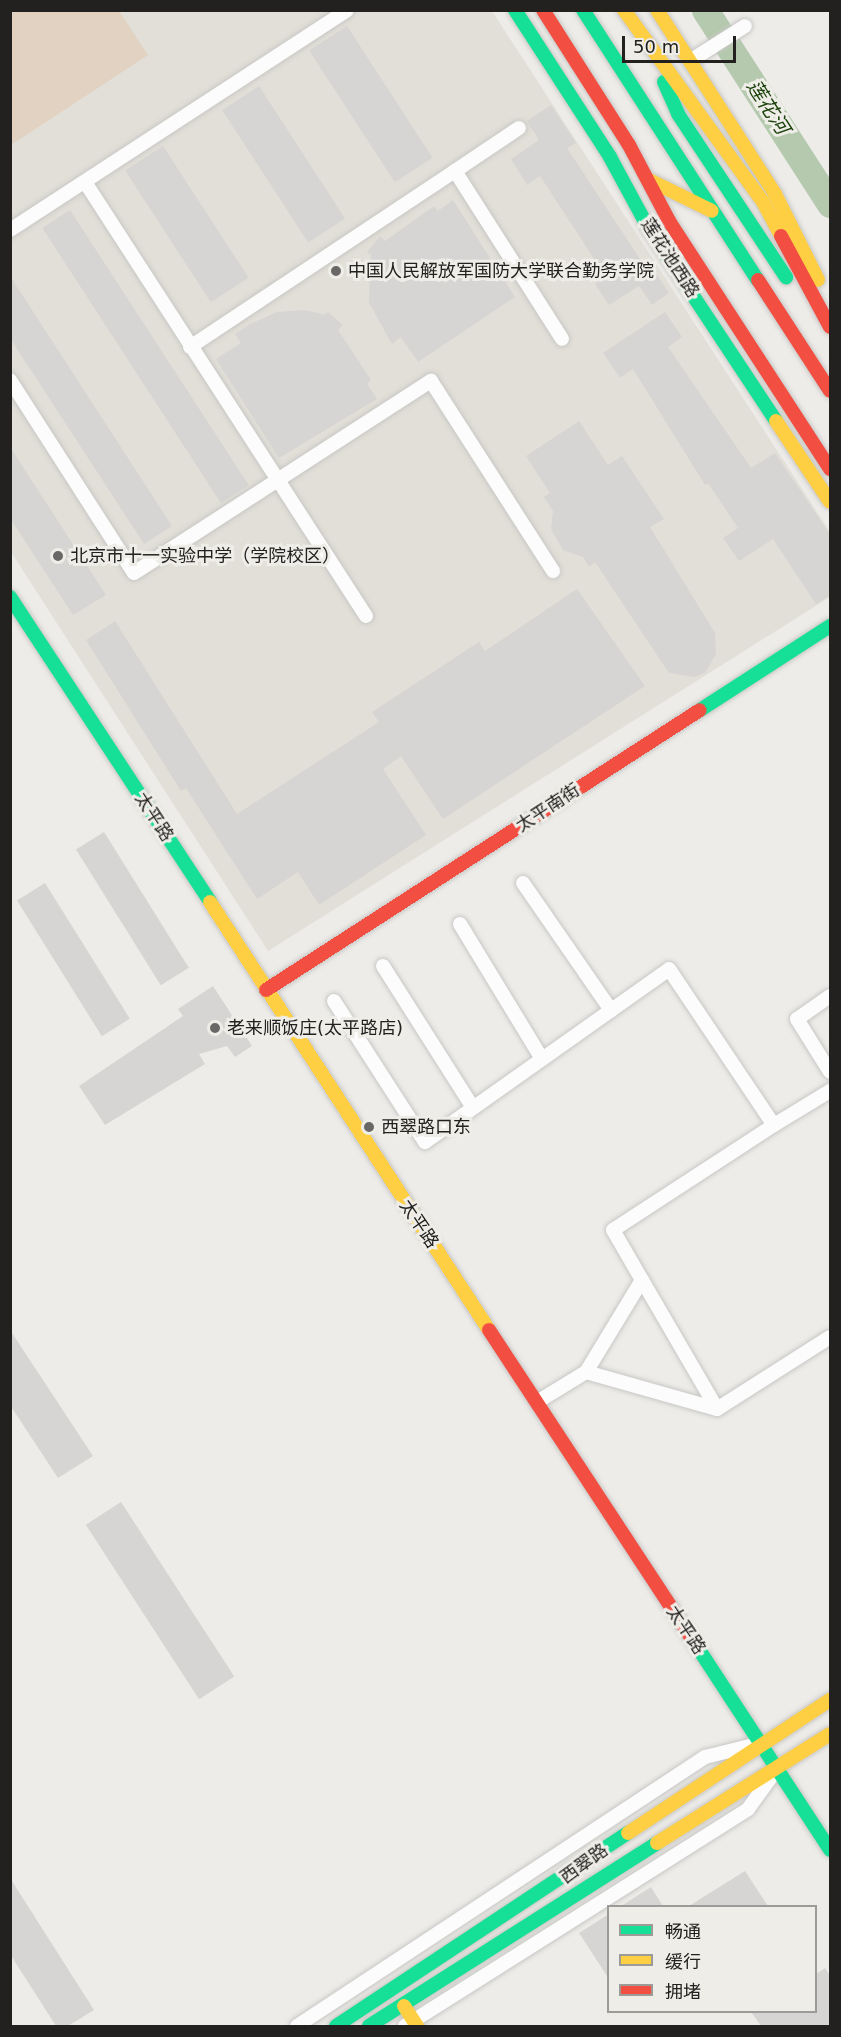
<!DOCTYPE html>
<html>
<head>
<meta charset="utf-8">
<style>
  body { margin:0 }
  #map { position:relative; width:841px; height:2037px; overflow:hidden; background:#edece9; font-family:"DejaVu Sans","Noto Sans SC",sans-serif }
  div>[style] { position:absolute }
  .built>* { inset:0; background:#e1dfd7 }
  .green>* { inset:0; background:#e2d2c2 }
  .river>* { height:27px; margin:-13.5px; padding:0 13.5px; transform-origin:13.5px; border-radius:13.5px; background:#b4c9ad }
  .building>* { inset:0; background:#d6d5d3; transform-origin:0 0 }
  .roads { filter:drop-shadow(0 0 2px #c8c7c5) drop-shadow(0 0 2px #c8c7c5) }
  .street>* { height:14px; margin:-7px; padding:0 7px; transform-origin:7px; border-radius:7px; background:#fcfcfc }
  .fast>* { height:14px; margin:-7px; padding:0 7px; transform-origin:7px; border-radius:7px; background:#16e098 }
  .slow>* { height:14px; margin:-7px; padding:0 7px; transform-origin:7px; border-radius:7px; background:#ffcf43 }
  .jam>* { height:14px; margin:-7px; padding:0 7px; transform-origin:7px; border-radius:7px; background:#f24e42 }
  .dots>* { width:16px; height:16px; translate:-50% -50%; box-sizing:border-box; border:3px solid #eeede8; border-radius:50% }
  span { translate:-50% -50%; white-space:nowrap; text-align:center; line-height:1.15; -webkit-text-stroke:6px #eeede8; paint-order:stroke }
  .street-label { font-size:18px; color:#22211f }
  .poi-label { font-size:18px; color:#22211f }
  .left { translate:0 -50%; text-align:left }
  .water-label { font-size:20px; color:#1b420a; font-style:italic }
  .frame { position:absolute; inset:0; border:12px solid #22211f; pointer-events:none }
  .legend { position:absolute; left:607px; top:1905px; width:210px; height:108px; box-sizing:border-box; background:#eeede8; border:2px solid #9c9b98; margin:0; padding:8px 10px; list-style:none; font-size:18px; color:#22211f }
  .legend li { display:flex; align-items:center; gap:12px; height:30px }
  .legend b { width:30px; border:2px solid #9c9b98 }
  .scale { position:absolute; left:622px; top:36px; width:114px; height:27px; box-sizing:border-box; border:3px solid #22211f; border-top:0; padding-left:8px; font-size:18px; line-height:21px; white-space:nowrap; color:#22211f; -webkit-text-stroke:4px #eeede8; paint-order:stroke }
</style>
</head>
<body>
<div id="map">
  <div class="built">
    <i style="clip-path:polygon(11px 11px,492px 11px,830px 532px,830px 597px,268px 951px,11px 552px)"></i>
  </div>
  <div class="green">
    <i style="clip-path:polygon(11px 10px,119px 11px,148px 55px,11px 145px)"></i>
  </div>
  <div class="river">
    <i style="left:705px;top:10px;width:231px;rotate:57.2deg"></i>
  </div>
  <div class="building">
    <i style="left:347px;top:26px;width:157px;height:45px;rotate:57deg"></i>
    <i style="left:259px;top:86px;width:158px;height:44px;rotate:57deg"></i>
    <i style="clip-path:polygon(551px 105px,576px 143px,567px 148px,642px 262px,647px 259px,669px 293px,652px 305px,639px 286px,609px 305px,595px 284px,606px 277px,540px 176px,527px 185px,511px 159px,539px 140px,527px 121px)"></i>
    <i style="left:163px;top:146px;width:157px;height:45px;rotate:57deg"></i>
    <i style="clip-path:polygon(453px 200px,515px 297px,418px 362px,401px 337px,392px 344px,369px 303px,371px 254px,367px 252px,380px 236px,385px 241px,434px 206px,438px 211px)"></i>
    <i style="left:70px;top:210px;width:328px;height:33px;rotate:57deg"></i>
    <i style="clip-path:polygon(10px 276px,172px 526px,144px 544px,10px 338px)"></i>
    <i style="clip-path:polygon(305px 310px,325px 315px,328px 312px,343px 325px,338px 330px,371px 380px,367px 384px,377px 399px,279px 458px,216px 359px,241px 343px,235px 334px,250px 324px,277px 312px)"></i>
    <i style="clip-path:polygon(665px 312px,682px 337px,668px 347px,751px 468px,775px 453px,831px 536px,831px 595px,816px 604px,773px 539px,739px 561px,723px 538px,738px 528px,708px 483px,705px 485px,633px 369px,620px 378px,603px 353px)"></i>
    <i style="clip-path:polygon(579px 421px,608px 465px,622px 456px,664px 519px,650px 527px,715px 633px,716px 654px,705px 673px,694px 677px,669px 673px,595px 562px,589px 567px,583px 557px,563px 550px,551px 529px,553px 511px,544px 497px,550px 493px,526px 456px)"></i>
    <i style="clip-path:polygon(10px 447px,106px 595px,73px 615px,10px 518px)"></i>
    <i style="clip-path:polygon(577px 589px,645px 686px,443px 819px,401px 756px,383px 769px,426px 835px,319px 905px,298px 872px,257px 899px,186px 788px,181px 791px,86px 640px,115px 621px,237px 814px,379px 722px,372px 712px,479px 642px,485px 651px)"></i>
    <i style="left:104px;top:832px;width:160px;height:33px;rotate:58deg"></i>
    <i style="left:45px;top:883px;width:160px;height:33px;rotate:58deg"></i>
    <i style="clip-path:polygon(213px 986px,252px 1046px,235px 1057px,227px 1046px,199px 1054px,205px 1064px,105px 1125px,79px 1086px,183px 1016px,178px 1009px)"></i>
    <i style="clip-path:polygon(10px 1330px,93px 1456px,58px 1478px,10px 1405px)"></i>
    <i style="left:121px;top:1502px;width:208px;height:42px;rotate:57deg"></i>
    <i style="clip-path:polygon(745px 1871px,768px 1906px,689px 1906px)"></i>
    <i style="clip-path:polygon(10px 1878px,94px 2010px,68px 2026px,56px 2026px,10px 1954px)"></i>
    <i style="clip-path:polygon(651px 1887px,663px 1906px,621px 1906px)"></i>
    <i style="clip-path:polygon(609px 1914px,609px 1979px,579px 1933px)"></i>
    <i style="clip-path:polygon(825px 1968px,831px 1977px,831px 2026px,761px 2026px,751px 2012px,816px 2012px,816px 1974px)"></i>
  </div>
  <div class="roads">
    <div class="street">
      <i style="left:690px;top:61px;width:65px;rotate:-32.5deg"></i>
      <i style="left:455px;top:171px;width:77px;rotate:-33.9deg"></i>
      <i style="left:85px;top:182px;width:517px;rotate:57.08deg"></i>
      <i style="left:10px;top:230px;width:402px;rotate:-33.1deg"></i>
      <i style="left:190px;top:347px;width:318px;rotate:-33.6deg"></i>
      <i style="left:455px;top:171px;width:199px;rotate:57.5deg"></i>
      <i style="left:10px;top:380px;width:229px;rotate:57.3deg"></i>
      <i style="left:134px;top:573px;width:354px;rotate:-32.9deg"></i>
      <i style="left:431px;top:381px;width:226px;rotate:57.3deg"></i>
      <i style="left:523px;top:883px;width:155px;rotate:55.3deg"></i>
      <i style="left:460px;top:924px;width:158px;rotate:58.7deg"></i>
      <i style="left:383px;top:966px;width:168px;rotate:57.6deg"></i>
      <i style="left:830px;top:996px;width:40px;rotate:145.1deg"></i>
      <i style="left:797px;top:1019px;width:62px;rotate:58.1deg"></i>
      <i style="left:334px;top:1001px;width:168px;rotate:57.2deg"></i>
      <i style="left:425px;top:1142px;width:299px;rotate:-35.3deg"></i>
      <i style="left:669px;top:969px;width:188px;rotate:56.1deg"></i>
      <i style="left:774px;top:1125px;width:192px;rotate:146.9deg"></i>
      <i style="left:613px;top:1230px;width:58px;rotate:59.9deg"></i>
      <i style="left:642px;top:1280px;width:108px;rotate:121.3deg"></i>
      <i style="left:586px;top:1372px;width:57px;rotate:148.5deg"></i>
      <i style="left:774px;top:1125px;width:66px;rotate:-31.3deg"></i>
      <i style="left:642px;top:1280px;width:149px;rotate:59.8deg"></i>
      <i style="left:586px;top:1372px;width:136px;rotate:15.8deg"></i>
      <i style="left:717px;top:1409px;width:134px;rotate:-32.5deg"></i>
      <i style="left:297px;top:2026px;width:489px;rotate:-33.4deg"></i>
      <i style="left:705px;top:1757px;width:50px;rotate:-13.8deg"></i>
      <i style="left:405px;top:2026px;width:406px;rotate:-32.3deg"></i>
      <i style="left:748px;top:1809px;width:44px;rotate:-54.2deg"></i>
    </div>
    <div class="fast">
      <i style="left:515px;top:10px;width:175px;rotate:57.1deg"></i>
      <i style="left:610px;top:157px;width:82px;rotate:61.6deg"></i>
      <i style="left:649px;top:229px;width:230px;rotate:56.5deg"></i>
      <i style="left:583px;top:10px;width:322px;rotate:57.1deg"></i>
      <i style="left:664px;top:82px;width:35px;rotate:66deg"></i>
      <i style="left:678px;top:114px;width:196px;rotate:56.5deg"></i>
      <i style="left:10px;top:597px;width:365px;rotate:56.7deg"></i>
      <i style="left:700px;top:710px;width:155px;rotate:-32.9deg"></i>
      <i style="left:696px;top:1645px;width:245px;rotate:56.8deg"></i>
      <i style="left:336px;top:2026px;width:350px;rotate:-33.5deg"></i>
      <i style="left:369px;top:2026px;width:341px;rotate:-32.4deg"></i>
    </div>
    <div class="slow">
      <i style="left:624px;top:10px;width:237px;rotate:54.1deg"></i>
      <i style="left:763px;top:202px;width:38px;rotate:62deg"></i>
      <i style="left:657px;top:10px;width:219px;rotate:57.3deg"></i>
      <i style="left:775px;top:194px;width:96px;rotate:63.4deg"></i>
      <i style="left:647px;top:179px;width:72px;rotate:26.2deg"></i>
      <i style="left:776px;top:421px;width:97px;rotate:56.3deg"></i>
      <i style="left:210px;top:902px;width:511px;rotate:56.9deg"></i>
      <i style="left:628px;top:1833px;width:242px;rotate:-33.4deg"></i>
      <i style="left:657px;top:1843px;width:204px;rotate:-32.2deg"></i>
      <i style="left:404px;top:2006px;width:24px;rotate:57deg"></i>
    </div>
    <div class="jam">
      <i style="left:543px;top:10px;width:160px;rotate:57.5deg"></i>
      <i style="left:629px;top:145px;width:86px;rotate:62.2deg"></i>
      <i style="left:669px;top:221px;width:296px;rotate:57deg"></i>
      <i style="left:781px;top:236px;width:103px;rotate:61.7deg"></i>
      <i style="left:758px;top:280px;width:132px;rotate:57deg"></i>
      <i style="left:266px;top:990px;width:516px;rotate:-32.83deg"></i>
      <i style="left:489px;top:1330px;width:377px;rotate:56.7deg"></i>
    </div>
  </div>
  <div class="dots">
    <i style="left:336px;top:271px;background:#696866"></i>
    <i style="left:58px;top:556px;background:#696866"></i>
    <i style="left:215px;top:1028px;background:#696866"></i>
    <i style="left:369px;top:1127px;background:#696866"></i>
  </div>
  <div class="street-label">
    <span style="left:670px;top:258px;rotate:57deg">莲花池西路</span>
    <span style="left:548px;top:808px;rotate:-33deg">太平南街</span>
    <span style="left:154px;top:817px;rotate:57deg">太平路</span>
    <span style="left:419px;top:1224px;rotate:56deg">太平路</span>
    <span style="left:686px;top:1630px;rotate:56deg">太平路</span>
    <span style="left:584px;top:1864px;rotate:-36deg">西翠路</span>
  </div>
  <div class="poi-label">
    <span class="left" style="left:348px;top:271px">中国人民解放军国防大学联合勤务学院</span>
    <span class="left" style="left:70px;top:556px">北京市十一实验中学（学院校区）</span>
    <span class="left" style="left:227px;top:1028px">老来顺饭庄(太平路店)</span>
    <span class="left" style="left:381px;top:1127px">西翠路口东</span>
  </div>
  <div class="water-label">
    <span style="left:768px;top:107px;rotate:57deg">莲花河</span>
  </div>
  <div class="frame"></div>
  <ul class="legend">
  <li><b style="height:8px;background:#16e098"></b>畅通</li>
  <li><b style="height:8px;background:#ffcf43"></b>缓行</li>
  <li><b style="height:8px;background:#f24e42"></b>拥堵</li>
  </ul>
  <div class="scale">50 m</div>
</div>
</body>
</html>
